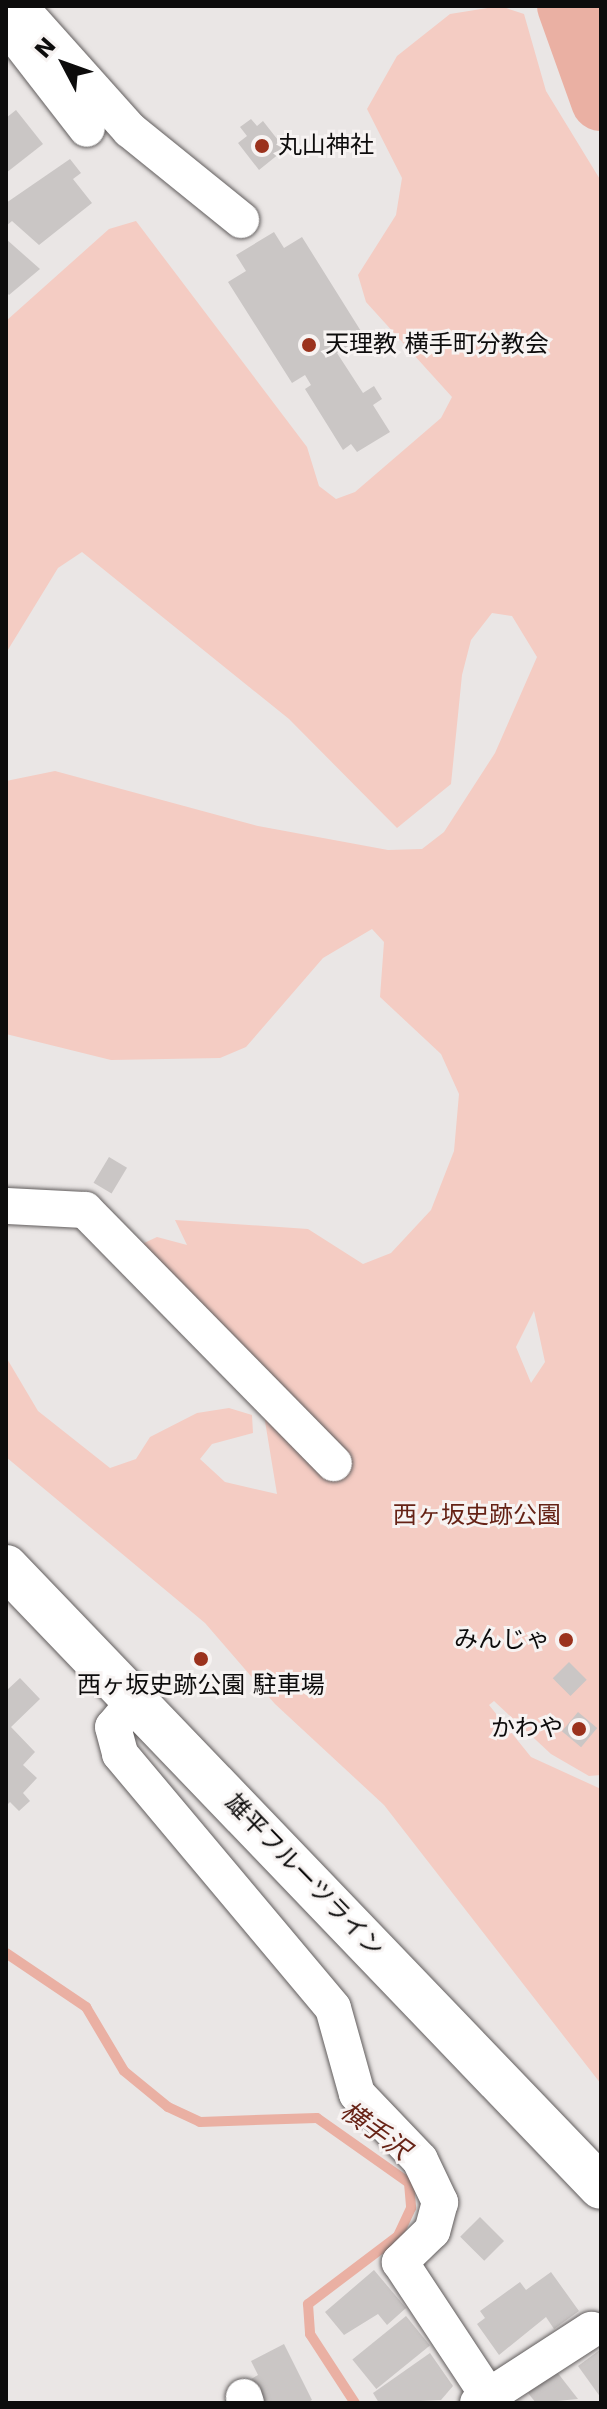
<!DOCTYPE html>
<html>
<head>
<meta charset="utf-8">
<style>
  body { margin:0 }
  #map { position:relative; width:607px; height:2409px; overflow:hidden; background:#eae6e5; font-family:"DejaVu Sans","Noto Sans JP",sans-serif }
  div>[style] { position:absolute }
  .green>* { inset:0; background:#f4ccc3 }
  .stream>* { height:10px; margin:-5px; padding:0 5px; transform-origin:5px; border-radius:5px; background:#eab0a3 }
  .river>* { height:60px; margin:-30px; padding:0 30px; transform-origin:30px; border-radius:30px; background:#eab0a3 }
  .building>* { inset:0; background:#cac6c5; transform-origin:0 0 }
  .roads { filter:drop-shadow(0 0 2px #615d5d) drop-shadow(0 0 2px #615d5d) }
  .street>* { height:36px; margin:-18px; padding:0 18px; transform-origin:18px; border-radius:18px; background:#fff }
  .secondary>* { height:44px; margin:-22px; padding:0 22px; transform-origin:22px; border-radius:22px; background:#fff }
  .dots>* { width:22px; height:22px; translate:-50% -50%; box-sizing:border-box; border:4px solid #f7f3f2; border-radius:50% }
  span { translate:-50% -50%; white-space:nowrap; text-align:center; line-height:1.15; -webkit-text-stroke:6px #f7f3f2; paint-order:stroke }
  .poi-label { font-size:24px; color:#0d0c0c }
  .left { translate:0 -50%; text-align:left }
  .right { translate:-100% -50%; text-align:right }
  .park-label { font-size:24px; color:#652215 }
  .street-label { font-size:24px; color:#0d0c0c }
  .water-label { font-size:26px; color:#682417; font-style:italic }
  .frame { position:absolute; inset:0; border:8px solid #0d0c0c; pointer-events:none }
  .north { position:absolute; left:24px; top:24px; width:80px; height:80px; -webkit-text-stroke:6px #f7f3f2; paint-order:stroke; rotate:311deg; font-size:22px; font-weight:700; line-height:32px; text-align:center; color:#0d0c0c }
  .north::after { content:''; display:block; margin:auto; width:28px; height:36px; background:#0d0c0c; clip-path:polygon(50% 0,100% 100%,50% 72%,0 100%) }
</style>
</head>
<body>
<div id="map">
  <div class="green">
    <i style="clip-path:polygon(evenodd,500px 6px,524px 14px,546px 91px,601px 181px,601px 1775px,589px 1776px,551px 1754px,494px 1701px,489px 1705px,531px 1757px,601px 1789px,601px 2084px,384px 1805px,275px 1704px,205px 1623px,6px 1457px,6px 1357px,38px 1411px,110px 1468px,136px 1459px,150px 1437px,197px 1413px,229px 1408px,252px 1415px,253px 1433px,212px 1444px,200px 1459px,225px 1482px,277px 1494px,263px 1409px,142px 1244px,157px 1237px,187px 1245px,175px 1220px,308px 1229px,363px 1264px,391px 1253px,431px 1210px,454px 1151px,459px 1094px,441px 1054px,380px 997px,384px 942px,372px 929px,323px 958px,246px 1047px,220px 1058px,111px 1060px,6px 1034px,6px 781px,55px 771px,258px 826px,388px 850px,422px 849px,444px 832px,495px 753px,537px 657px,512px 616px,492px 613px,471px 640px,462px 675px,451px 784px,397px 828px,289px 719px,82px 552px,58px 568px,6px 653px,6px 321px,109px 229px,136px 221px,307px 447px,319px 486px,336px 499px,355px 492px,441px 418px,452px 397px,366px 302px,358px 275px,396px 215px,402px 178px,367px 109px,397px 56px,450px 14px,500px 6px,534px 1311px,545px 1362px,531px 1383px,516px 1347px,534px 1311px)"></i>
  </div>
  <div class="stream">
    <i style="left:6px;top:1953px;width:97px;rotate:34deg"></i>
    <i style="left:86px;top:2007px;width:74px;rotate:59.3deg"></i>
    <i style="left:124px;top:2071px;width:57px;rotate:39.3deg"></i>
    <i style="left:168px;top:2107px;width:35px;rotate:25deg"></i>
    <i style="left:200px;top:2122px;width:117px;rotate:-2deg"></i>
    <i style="left:317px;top:2118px;width:113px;rotate:35.2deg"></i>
    <i style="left:409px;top:2183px;width:25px;rotate:85deg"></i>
    <i style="left:411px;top:2208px;width:31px;rotate:115deg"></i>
    <i style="left:398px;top:2236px;width:113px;rotate:142.9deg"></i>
    <i style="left:308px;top:2304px;width:30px;rotate:86deg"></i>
    <i style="left:310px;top:2334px;width:82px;rotate:56.9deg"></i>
  </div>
  <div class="river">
    <i style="left:567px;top:6px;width:101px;rotate:70.3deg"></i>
  </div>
  <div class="building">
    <i style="clip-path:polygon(16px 110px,43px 144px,6px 173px,6px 118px)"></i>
    <i style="clip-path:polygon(251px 119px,257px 126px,263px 121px,285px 149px,259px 170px,238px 143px,247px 136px,240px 127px)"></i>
    <i style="clip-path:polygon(70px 159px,81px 173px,73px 179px,92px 203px,39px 245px,12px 221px,6px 226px,6px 203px)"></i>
    <i style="clip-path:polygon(274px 232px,284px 248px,302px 237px,364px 336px,337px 353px,363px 393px,374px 386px,382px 399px,373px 405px,390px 432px,357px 452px,351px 444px,343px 450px,305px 389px,311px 385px,305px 375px,292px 383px,228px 282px,246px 271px,236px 255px)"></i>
    <i style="clip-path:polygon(6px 239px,40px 269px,9px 295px,6px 292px)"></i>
    <i style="left:109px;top:1157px;width:21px;height:30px;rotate:31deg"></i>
    <i style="left:567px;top:1630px;width:18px;height:9px;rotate:68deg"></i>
    <i style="left:569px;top:1662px;width:25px;height:23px;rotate:45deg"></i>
    <i style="clip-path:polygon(20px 1678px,40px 1699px,11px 1727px,35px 1752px,23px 1765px,37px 1778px,23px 1793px,30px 1801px,19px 1811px,10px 1802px,6px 1806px,6px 1691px)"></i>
    <i style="left:578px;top:1712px;width:25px;height:25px;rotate:40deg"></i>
    <i style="left:480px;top:2217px;width:34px;height:28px;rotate:45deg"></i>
    <i style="clip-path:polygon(374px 2270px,406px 2308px,387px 2325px,378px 2314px,344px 2335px,325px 2312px)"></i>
    <i style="clip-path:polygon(551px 2272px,579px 2311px,554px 2329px,546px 2317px,499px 2355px,477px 2324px,485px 2318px,480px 2311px,520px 2282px,526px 2290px)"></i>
    <i style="left:406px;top:2316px;width:38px;height:69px;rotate:51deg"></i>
    <i style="clip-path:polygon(284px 2344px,312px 2400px,306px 2403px,263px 2403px,251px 2379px,258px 2375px,251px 2361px)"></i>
    <i style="clip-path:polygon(601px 2349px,601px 2398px,578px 2366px)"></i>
    <i style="clip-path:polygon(430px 2353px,453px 2386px,441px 2400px,379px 2403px,373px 2393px)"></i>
    <i style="clip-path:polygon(557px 2372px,578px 2399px,536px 2403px,528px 2393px)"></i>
  </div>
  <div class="roads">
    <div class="street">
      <i style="left:19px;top:6px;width:166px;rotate:48.2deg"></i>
      <i style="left:130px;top:130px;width:143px;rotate:39deg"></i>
      <i style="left:7px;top:26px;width:130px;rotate:52.2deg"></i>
      <i style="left:6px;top:1206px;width:79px;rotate:2.9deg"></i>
      <i style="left:85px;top:1210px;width:355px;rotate:45.5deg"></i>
      <i style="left:135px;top:1701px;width:34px;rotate:130deg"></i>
      <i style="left:113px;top:1727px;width:28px;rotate:75deg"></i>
      <i style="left:120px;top:1754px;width:331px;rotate:50deg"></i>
      <i style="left:333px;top:2008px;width:89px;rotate:74.4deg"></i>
      <i style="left:357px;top:2094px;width:91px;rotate:46.3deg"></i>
      <i style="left:420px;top:2160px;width:47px;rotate:64.5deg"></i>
      <i style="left:440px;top:2202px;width:30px;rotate:105deg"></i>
      <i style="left:432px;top:2231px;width:45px;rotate:135.9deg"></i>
      <i style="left:400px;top:2262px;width:169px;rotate:56.6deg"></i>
      <i style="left:244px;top:2397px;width:6px;rotate:72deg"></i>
      <i style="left:478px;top:2403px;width:135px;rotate:-32.9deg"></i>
    </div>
    <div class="secondary">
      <i style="left:6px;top:1567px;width:859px;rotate:46.18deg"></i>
    </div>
  </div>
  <div class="dots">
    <i style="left:262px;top:146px;background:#9b321d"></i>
    <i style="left:309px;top:345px;background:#9b321d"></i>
    <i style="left:566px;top:1640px;background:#9b321d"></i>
    <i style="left:201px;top:1659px;background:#9b321d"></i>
    <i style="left:579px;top:1729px;background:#9b321d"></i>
  </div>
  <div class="poi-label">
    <span class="left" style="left:278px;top:146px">丸山神社</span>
    <span class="left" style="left:325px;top:345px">天理教 横手町分教会</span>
    <span class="right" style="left:550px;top:1640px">みんじゃ</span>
    <span style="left:201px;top:1686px">西ヶ坂史跡公園 駐車場</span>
    <span class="right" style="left:563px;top:1729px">かわや</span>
  </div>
  <div class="park-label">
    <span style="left:477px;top:1516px">西ヶ坂史跡公園</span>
  </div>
  <div class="street-label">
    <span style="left:304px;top:1876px;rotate:46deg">雄平フルーツライン</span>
  </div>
  <div class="water-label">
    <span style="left:375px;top:2131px;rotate:36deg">横手沢</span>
  </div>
  <div class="frame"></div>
  <div class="north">N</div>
</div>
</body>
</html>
